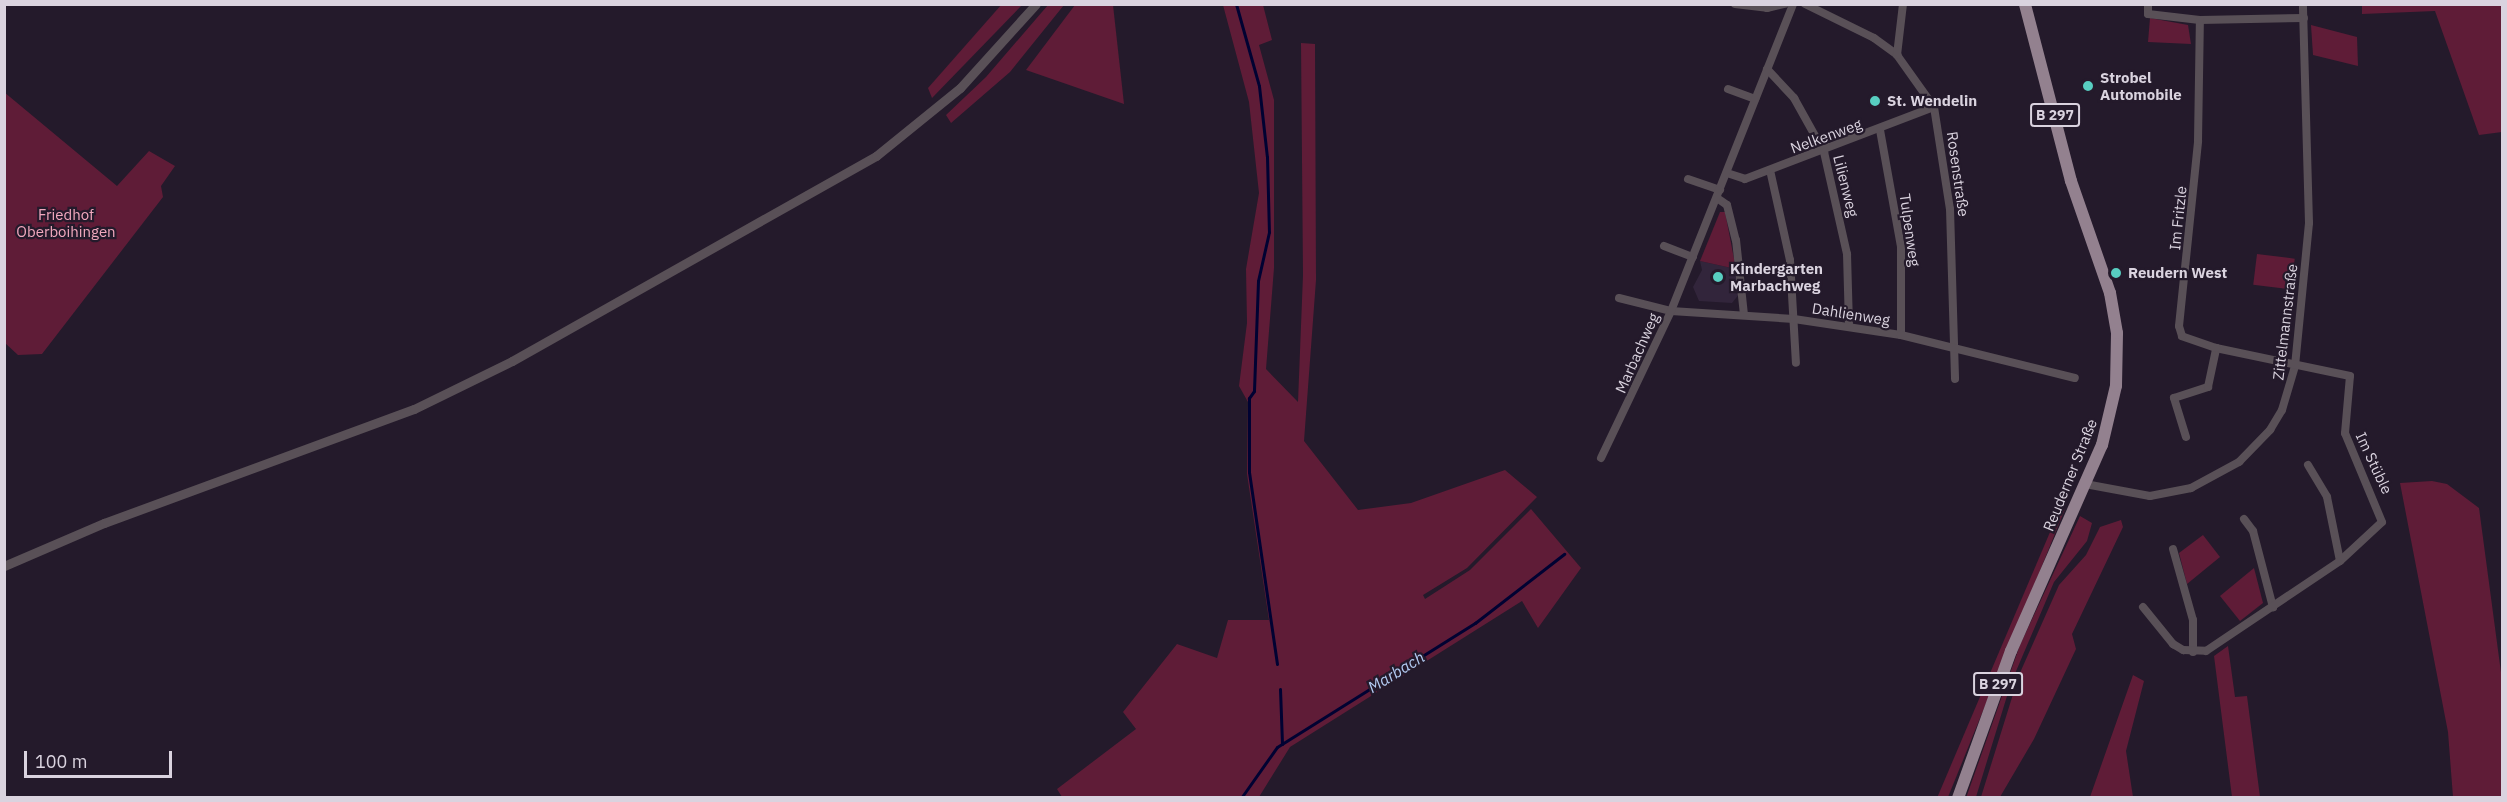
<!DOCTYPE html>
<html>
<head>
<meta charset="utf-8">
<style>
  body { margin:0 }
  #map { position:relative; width:2507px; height:802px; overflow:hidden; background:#241a2b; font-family:"IBM Plex Sans",sans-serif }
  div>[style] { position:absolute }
  .built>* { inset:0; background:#32253b }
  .green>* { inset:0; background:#5f1c37; transform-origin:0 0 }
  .stream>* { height:3px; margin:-1.5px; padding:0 1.5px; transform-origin:1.5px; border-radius:1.5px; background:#000232 }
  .minor>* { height:8px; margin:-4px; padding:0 4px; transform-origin:4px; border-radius:4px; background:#595057 }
  .tertiary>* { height:9px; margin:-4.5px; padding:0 4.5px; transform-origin:4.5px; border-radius:4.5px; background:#595057 }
  .primary>* { height:12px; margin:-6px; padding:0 6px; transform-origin:6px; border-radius:6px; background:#93818f }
  .dots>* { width:16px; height:16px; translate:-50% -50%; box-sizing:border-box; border:3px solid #241a2b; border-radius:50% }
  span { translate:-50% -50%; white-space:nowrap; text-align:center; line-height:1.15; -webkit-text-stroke:4.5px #241a2b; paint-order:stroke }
  .shield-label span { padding:2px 4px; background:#241a2b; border:2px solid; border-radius:4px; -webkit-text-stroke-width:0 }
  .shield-label { font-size:14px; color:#dad3df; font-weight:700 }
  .poi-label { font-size:15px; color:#dad3df; font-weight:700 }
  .left { translate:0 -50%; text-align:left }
  .street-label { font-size:15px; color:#dad3df }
  .park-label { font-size:15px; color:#f2a8be }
  .water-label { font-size:16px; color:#b3cbf2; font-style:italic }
  .frame { position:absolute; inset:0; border:6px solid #dad3df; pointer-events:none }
  .scale { position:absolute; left:24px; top:751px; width:148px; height:27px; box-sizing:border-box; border:3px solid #dad3df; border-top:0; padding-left:8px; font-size:18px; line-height:21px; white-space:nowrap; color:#dad3df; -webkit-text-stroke:4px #241a2b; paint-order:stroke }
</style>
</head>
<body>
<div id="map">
  <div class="built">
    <i style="clip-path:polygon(1700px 261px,1736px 269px,1740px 293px,1732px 303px,1699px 301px,1693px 287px,1702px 270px)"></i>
  </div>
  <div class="green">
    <i style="clip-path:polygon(1002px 4px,1022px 5px,932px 98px,928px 88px)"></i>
    <i style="clip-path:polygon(1048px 5px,1064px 5px,1010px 72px,951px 123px,946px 115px,986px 77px)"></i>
    <i style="clip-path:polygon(1075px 5px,1113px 5px,1124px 104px,1026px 70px)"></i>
    <i style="clip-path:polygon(1223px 5px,1263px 5px,1272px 40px,1259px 45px,1274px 100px,1274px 268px,1266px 369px,1298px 402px,1303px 275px,1301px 43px,1315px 44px,1316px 280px,1304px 441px,1358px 510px,1411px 503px,1505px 470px,1537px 497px,1467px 568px,1423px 595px,1425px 599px,1470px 570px,1531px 509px,1581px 568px,1538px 628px,1522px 601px,1290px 747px,1259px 797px,1062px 797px,1057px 789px,1136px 729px,1123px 712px,1177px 644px,1217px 658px,1228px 620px,1269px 620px,1247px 474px,1248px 402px,1239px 386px,1247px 323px,1246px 269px,1259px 193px,1249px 102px)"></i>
    <i style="clip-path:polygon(2362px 5px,2502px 5px,2502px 132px,2479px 135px,2435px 11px,2362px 14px)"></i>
    <i style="clip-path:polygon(2150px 18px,2188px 25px,2191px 44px,2148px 42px)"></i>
    <i style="clip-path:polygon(2311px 25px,2357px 37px,2358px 66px,2313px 55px)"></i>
    <i style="clip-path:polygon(4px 92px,117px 186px,149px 151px,175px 166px,161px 186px,163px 197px,42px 354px,18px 355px,5px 343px)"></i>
    <i style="clip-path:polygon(1720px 212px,1725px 212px,1736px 269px,1700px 261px)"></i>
    <i style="left:2257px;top:254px;width:38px;height:31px;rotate:7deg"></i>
    <i style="clip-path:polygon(2432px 481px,2447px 484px,2479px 508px,2502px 680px,2502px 797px,2453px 797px,2448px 732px,2400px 483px)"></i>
    <i style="clip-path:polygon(2065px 509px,1948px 797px,1937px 798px,2056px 518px)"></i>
    <i style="clip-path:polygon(2080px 516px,2092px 523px,2087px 541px,2054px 582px,2011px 683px,1976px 797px,1966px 798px,2020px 645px)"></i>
    <i style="clip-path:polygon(2121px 520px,2123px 527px,2072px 634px,2076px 649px,2034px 739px,2000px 797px,1981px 797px,2019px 675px,2059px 585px,2086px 555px,2100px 527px)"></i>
    <i style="clip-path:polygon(2203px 535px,2220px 557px,2187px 584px,2179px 553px)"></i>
    <i style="clip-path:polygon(2254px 568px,2263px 603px,2240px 621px,2220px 596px)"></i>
    <i style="clip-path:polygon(2228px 646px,2235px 697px,2247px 696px,2260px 797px,2232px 797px,2214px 656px)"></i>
    <i style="clip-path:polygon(2133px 675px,2144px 681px,2126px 751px,2133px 797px,2090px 797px)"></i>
  </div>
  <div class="stream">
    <i style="left:1236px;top:4px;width:85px;rotate:74.3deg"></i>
    <i style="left:1259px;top:86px;width:71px;rotate:83.6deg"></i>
    <i style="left:1267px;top:157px;width:75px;rotate:88.5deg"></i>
    <i style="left:1269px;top:232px;width:50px;rotate:102.7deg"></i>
    <i style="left:1258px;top:281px;width:110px;rotate:92.1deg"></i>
    <i style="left:1254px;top:391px;width:9px;rotate:126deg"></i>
    <i style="left:1249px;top:398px;width:74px;rotate:90deg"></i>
    <i style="left:1249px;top:472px;width:194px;rotate:81.7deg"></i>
    <i style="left:1280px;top:689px;width:55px;rotate:87.9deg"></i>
    <i style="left:1241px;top:798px;width:62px;rotate:-54.8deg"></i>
    <i style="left:1277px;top:747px;width:234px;rotate:-32.1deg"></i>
    <i style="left:1475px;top:623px;width:113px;rotate:-37.8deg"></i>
  </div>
  <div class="minor">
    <i style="left:1735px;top:4px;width:32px;rotate:7deg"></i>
    <i style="left:1767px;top:8px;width:18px;rotate:-13deg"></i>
    <i style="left:1805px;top:4px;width:77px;rotate:26.2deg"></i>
    <i style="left:1874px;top:38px;width:29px;rotate:36deg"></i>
    <i style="left:1897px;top:55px;width:64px;rotate:54.6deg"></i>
    <i style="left:1934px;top:107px;width:103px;rotate:81.1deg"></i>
    <i style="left:1950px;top:209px;width:170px;rotate:88.3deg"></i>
    <i style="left:2148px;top:4px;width:10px;rotate:90deg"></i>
    <i style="left:2148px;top:14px;width:52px;rotate:6.6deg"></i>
    <i style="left:2200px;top:20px;width:104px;rotate:-1.1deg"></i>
    <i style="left:1897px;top:55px;width:51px;rotate:-83.3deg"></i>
    <i style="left:1767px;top:69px;width:40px;rotate:47deg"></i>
    <i style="left:1794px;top:98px;width:62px;rotate:60.9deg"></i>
    <i style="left:1824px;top:152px;width:105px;rotate:77.3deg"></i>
    <i style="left:1847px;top:254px;width:72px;rotate:88.4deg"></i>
    <i style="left:1728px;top:89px;width:29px;rotate:20deg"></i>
    <i style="left:1880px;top:130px;width:119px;rotate:79.8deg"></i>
    <i style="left:1901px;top:247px;width:88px;rotate:90deg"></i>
    <i style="left:1770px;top:170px;width:92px;rotate:77.5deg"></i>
    <i style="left:1790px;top:260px;width:103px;rotate:86.7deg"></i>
    <i style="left:1727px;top:173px;width:19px;rotate:18deg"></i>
    <i style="left:1745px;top:179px;width:202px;rotate:-20.9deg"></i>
    <i style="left:1688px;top:179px;width:34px;rotate:19deg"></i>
    <i style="left:1717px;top:198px;width:12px;rotate:35deg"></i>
    <i style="left:1727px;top:205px;width:36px;rotate:76deg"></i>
    <i style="left:1736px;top:240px;width:75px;rotate:83.9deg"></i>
    <i style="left:1664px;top:246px;width:31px;rotate:21deg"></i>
    <i style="left:1619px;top:298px;width:54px;rotate:14deg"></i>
    <i style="left:1671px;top:311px;width:123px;rotate:3.7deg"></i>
    <i style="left:1794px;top:319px;width:108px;rotate:8.5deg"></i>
    <i style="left:1901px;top:335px;width:179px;rotate:13.9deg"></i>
    <i style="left:2186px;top:437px;width:41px;rotate:-107.1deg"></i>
    <i style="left:2174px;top:398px;width:36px;rotate:-18deg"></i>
    <i style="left:2208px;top:387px;width:40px;rotate:-78deg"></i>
    <i style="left:1601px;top:458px;width:163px;rotate:-64.5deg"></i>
    <i style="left:1671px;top:311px;width:330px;rotate:-68.3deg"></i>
    <i style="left:2308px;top:465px;width:37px;rotate:59deg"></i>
    <i style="left:2327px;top:497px;width:65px;rotate:78.5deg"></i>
    <i style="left:2085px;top:484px;width:66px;rotate:10.5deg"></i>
    <i style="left:2150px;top:496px;width:42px;rotate:-11deg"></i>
    <i style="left:2191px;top:488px;width:55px;rotate:-28.4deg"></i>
    <i style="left:2239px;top:462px;width:45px;rotate:-45.9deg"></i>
    <i style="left:2270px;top:430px;width:23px;rotate:-59deg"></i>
    <i style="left:2282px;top:410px;width:46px;rotate:-73.5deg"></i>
    <i style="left:2295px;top:366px;width:144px;rotate:-84.4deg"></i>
    <i style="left:2309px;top:223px;width:219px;rotate:-91.6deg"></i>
    <i style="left:2244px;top:519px;width:15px;rotate:53deg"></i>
    <i style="left:2253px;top:531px;width:79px;rotate:75.3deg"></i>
    <i style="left:2173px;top:549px;width:74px;rotate:74.3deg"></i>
    <i style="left:2193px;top:620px;width:32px;rotate:90deg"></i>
    <i style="left:2143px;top:607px;width:48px;rotate:51deg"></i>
    <i style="left:2173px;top:644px;width:12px;rotate:31deg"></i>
    <i style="left:2183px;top:650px;width:23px;rotate:2deg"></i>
    <i style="left:2206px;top:651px;width:161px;rotate:-33.9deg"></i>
    <i style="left:2340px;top:561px;width:57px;rotate:-42.9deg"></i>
    <i style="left:2382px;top:522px;width:96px;rotate:-112.6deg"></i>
    <i style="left:2345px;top:433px;width:57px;rotate:-85deg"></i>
    <i style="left:2350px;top:376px;width:137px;rotate:-168.2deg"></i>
    <i style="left:2216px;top:348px;width:36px;rotate:-161deg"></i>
    <i style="left:2182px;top:336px;width:10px;rotate:-107deg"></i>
    <i style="left:2179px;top:326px;width:186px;rotate:-84.1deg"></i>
    <i style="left:2198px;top:141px;width:121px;rotate:-89.1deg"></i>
  </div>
  <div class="tertiary">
    <i style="left:4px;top:566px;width:109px;rotate:-23.3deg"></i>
    <i style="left:104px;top:523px;width:330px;rotate:-20.2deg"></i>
    <i style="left:414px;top:409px;width:109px;rotate:-26.1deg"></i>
    <i style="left:512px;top:361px;width:418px;rotate:-29.4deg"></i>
    <i style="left:876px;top:156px;width:108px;rotate:-39deg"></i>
    <i style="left:960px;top:88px;width:113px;rotate:-47.9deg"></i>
  </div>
  <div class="primary">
    <i style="left:1958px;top:798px;width:156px;rotate:-70.2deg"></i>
    <i style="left:2011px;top:651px;width:225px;rotate:-66.2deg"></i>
    <i style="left:2102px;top:445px;width:61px;rotate:-76.7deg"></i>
    <i style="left:2116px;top:386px;width:53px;rotate:-88.9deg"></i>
    <i style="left:2117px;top:333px;width:41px;rotate:-99.9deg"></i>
    <i style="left:2110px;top:293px;width:119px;rotate:-109.2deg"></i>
    <i style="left:2071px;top:181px;width:183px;rotate:-104.6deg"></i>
  </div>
  <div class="dots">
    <i style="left:2088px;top:86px;background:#58cec1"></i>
    <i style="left:1875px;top:101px;background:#58cec1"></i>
    <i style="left:2116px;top:273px;background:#58cec1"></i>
    <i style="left:1718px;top:277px;background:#58cec1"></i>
  </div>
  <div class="shield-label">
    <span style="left:2055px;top:115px">B 297</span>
    <span style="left:1998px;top:684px">B 297</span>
  </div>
  <div class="poi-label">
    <span class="left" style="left:2100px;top:86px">Strobel<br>Automobile</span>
    <span class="left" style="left:1887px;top:101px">St. Wendelin</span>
    <span class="left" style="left:1730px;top:277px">Kindergarten<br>Marbachweg</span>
    <span class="left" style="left:2128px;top:273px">Reudern West</span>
  </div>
  <div class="street-label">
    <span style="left:1826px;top:136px;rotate:-20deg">Nelkenweg</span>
    <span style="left:1958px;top:174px;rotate:82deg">Rosenstraße</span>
    <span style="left:1846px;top:186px;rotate:76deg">Lilienweg</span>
    <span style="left:2178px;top:218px;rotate:-84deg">Im Fritzle</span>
    <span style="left:1910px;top:230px;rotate:82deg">Tulpenweg</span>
    <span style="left:1851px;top:314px;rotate:9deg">Dahlienweg</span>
    <span style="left:2285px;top:322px;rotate:-83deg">Zittelmannstraße</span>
    <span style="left:1637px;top:353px;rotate:-66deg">Marbachweg</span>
    <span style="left:2374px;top:463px;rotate:65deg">Im Stüble</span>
    <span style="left:2070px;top:475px;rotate:-68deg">Reuderner Straße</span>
  </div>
  <div class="park-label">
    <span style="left:66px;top:223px">Friedhof<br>Oberboihingen</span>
  </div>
  <div class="water-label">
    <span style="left:1396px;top:672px;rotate:-32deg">Marbach</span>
  </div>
  <div class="frame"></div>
  <div class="scale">100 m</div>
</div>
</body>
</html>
